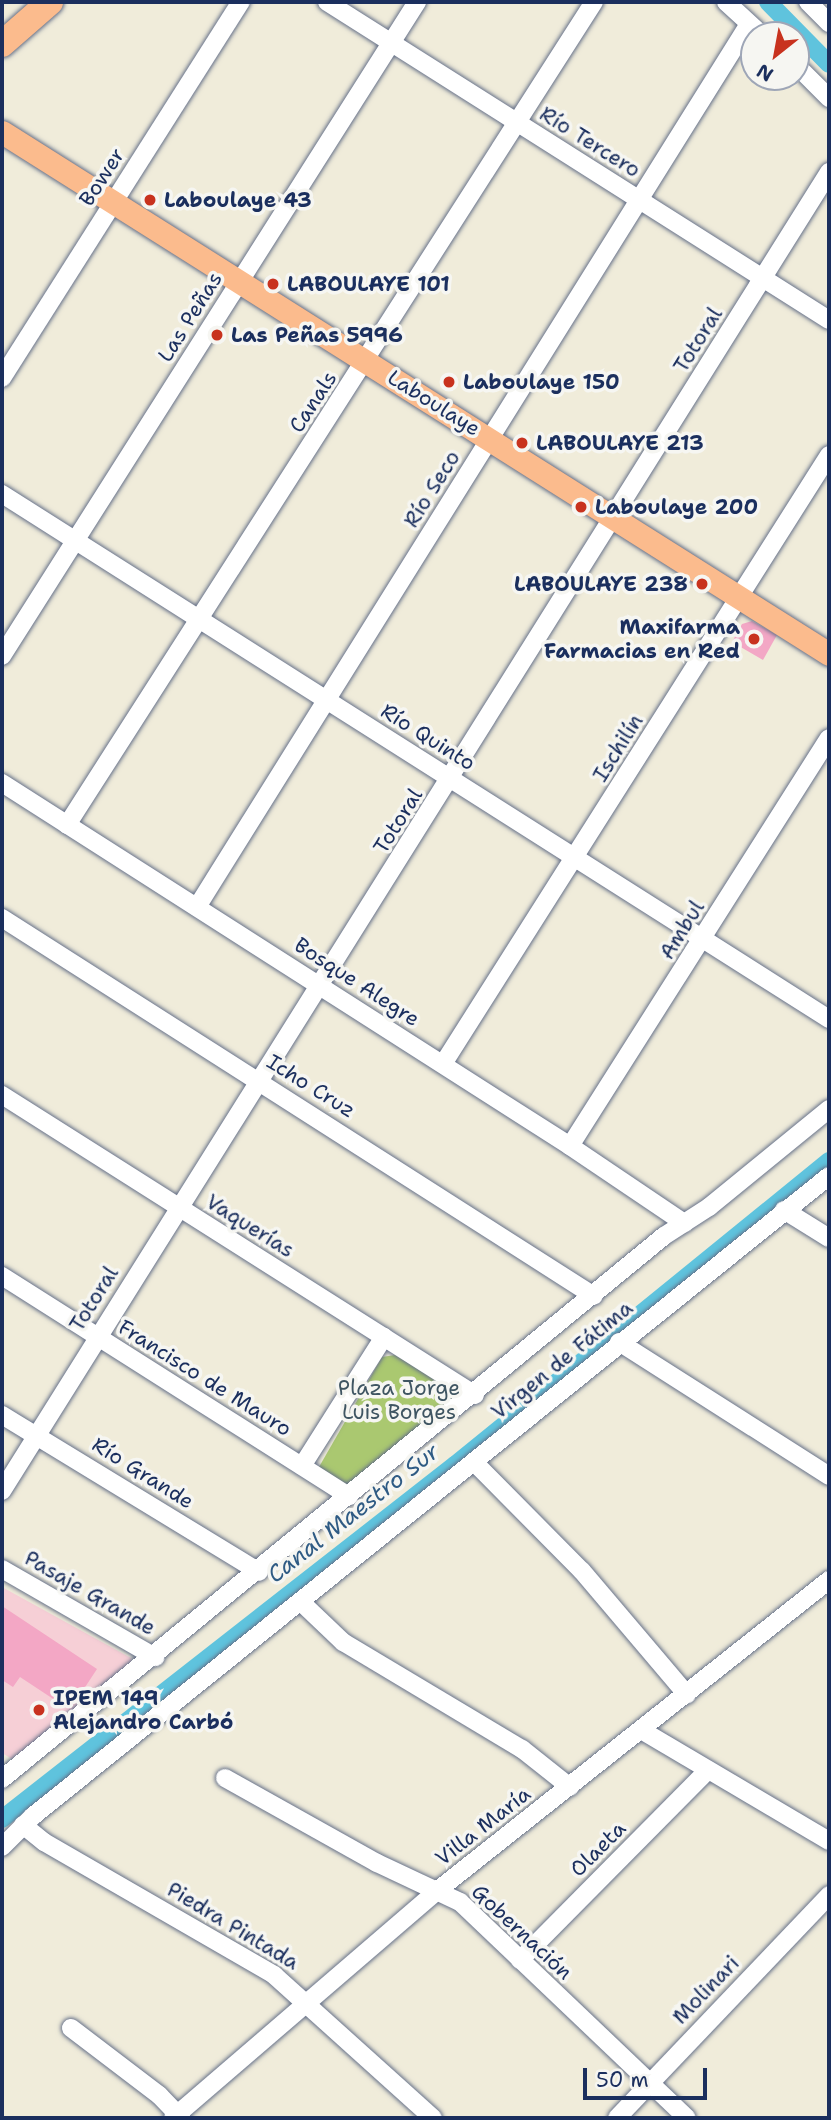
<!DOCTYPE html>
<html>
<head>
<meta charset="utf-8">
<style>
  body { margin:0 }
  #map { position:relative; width:831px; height:2120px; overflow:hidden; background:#f0ecda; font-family:"Shantell Sans",sans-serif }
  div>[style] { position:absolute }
  .built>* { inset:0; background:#f6cfd6 }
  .green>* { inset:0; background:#aac870 }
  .canal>* { height:18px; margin:-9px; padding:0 9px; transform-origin:9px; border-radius:9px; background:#5fc3dd }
  .building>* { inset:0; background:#f3a7c5 }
  .roads { filter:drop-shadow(0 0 2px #667189) drop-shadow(0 0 2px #667189) }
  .minor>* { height:18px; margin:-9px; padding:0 9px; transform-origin:9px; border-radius:9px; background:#fff }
  .major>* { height:23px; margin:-11.5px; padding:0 11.5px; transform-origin:11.5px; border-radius:11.5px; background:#fbbb8d }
  .highway>* { height:26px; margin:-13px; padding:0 13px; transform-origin:13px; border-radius:13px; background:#fbbb8d }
  .dots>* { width:19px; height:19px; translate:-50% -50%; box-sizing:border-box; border:4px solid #f6f6f2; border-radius:50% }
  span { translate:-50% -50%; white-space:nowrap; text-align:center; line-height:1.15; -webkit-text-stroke:7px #f6f6f2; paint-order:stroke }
  .street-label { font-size:21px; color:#1b2f5e }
  .poi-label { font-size:21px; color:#1b2f5e; font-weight:700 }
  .left { translate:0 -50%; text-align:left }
  .right { translate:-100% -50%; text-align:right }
  .park-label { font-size:21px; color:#3f5562 }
  .water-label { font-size:23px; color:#2f5b84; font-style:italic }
  .frame { position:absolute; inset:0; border:4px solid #1b2f5e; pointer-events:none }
  .north { position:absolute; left:740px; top:21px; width:70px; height:70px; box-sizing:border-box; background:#f6f6f2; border:2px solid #9ea6b7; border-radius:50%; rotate:211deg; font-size:19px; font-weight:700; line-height:28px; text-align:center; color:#1b2f5e }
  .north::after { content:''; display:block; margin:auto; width:24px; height:32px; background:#c8321e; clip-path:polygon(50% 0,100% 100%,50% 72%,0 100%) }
  .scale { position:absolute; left:583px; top:2068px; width:124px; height:32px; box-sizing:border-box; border:4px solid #1b2f5e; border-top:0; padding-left:9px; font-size:21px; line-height:24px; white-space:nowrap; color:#1b2f5e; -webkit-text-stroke:5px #f6f6f2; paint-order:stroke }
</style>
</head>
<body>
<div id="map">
  <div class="built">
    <i style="clip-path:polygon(2px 1587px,131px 1658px,131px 1667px,12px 1759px,2px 1753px)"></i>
  </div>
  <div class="green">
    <i style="clip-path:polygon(395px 1355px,458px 1393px,457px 1400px,349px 1486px,319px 1467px,382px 1357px)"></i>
  </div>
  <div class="canal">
    <i style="left:768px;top:2px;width:87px;rotate:45.5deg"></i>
    <i style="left:2px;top:1819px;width:575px;rotate:-38.01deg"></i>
    <i style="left:455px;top:1465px;width:482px;rotate:-39.1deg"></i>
  </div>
  <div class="building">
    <i style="clip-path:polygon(752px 621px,777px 635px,763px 660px,732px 642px,742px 624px)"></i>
    <i style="clip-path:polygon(2px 1606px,97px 1669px,70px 1710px,20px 1677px,13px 1687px,2px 1680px)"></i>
  </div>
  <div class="roads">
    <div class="minor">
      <i style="left:327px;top:2px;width:594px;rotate:32.35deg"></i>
      <i style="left:726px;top:2px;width:49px;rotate:42.5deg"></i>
      <i style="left:808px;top:2px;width:30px;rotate:45deg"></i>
      <i style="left:796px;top:65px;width:47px;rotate:45deg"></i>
      <i style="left:2px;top:378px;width:446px;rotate:-57.6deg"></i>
      <i style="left:2px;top:494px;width:980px;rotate:32.41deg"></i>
      <i style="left:2px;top:656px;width:775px;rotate:-57.6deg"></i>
      <i style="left:2px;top:783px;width:674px;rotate:32.58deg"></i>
      <i style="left:570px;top:1146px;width:138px;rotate:34deg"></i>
      <i style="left:67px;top:825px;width:977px;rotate:-57.37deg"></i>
      <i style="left:197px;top:907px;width:1041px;rotate:-57.99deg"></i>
      <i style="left:2px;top:918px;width:702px;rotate:32.56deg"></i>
      <i style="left:443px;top:1064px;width:721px;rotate:-57.63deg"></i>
      <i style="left:2px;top:1095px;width:560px;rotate:32.38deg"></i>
      <i style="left:570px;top:1146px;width:483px;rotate:-57.6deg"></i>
      <i style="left:784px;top:1210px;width:53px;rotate:31.9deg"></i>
      <i style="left:2px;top:1276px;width:411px;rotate:32.4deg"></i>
      <i style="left:619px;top:1342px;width:249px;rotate:32.5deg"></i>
      <i style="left:2px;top:1415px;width:301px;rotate:31.4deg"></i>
      <i style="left:474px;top:1462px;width:153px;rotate:45.3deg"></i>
      <i style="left:582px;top:1571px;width:162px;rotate:49.7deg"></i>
      <i style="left:302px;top:1466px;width:153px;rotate:-57.6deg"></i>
      <i style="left:2px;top:1491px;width:1557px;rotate:-57.91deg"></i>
      <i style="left:2px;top:1569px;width:177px;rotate:29.9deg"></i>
      <i style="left:302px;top:1603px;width:57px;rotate:43.6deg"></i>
      <i style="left:343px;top:1642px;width:209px;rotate:30.9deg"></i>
      <i style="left:522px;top:1749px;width:61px;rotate:38.4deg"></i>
      <i style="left:643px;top:1731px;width:216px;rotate:30.6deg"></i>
      <i style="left:225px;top:1778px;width:174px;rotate:29.2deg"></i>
      <i style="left:377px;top:1863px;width:92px;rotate:25.2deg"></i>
      <i style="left:460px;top:1902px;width:313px;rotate:43.6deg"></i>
      <i style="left:2px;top:1779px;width:856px;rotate:-39.36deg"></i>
      <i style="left:664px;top:1236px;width:54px;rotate:-32.8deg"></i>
      <i style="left:709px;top:1207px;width:155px;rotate:-39.2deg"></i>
      <i style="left:23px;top:1825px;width:27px;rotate:39deg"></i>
      <i style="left:44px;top:1842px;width:266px;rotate:30deg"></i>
      <i style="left:274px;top:1975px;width:214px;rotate:42deg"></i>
      <i style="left:2px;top:1847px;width:44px;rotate:-45deg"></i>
      <i style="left:33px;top:1816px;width:1021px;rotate:-38.8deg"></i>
      <i style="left:520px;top:1960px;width:267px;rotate:-45.3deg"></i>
      <i style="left:71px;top:2028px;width:111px;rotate:37.3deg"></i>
      <i style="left:159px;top:2095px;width:32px;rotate:46deg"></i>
      <i style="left:173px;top:2118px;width:350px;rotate:-40.7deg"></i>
      <i style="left:438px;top:1890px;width:499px;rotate:-38.4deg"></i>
      <i style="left:617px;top:2118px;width:308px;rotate:-46.4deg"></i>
    </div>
    <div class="major">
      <i style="left:2px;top:132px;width:978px;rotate:32.26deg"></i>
    </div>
    <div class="highway">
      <i style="left:2px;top:44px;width:64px;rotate:-41.2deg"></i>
    </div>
  </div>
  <div class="dots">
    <i style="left:150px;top:200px;background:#c8321e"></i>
    <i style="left:273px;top:284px;background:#c8321e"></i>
    <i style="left:217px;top:335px;background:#c8321e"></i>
    <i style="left:449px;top:382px;background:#c8321e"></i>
    <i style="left:522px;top:443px;background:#c8321e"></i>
    <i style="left:581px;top:507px;background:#c8321e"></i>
    <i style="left:702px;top:584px;background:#c8321e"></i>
    <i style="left:754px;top:639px;background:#c8321e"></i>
    <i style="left:39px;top:1710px;background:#c8321e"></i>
  </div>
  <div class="street-label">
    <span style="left:590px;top:142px;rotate:32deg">Río Tercero</span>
    <span style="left:102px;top:177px;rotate:-57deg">Bower</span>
    <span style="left:190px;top:317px;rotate:-58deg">Las Peñas</span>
    <span style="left:698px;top:340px;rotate:-58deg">Totoral</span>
    <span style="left:313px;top:402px;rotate:-57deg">Canals</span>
    <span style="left:434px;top:403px;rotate:32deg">Laboulaye</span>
    <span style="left:432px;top:489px;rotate:-58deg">Río Seco</span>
    <span style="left:428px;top:737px;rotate:32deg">Río Quinto</span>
    <span style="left:618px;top:748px;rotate:-58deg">Ischilín</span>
    <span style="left:398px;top:821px;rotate:-58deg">Totoral</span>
    <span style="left:682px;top:930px;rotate:-58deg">Ambul</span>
    <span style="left:357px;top:982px;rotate:33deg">Bosque Alegre</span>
    <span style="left:311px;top:1086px;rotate:32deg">Icho Cruz</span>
    <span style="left:250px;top:1226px;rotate:32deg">Vaquerías</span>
    <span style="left:94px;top:1299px;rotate:-58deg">Totoral</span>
    <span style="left:562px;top:1360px;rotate:-39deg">Virgen de Fátima</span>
    <span style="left:205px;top:1378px;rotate:32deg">Francisco de Mauro</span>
    <span style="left:143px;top:1473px;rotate:32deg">Río Grande</span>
    <span style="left:90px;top:1593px;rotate:30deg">Pasaje Grande</span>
    <span style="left:483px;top:1826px;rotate:-38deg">Villa María</span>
    <span style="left:598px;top:1849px;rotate:-45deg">Olaeta</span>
    <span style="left:233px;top:1926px;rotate:31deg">Piedra Pintada</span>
    <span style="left:522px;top:1932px;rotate:43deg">Gobernación</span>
    <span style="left:706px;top:1990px;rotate:-46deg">Molinari</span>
  </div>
  <div class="poi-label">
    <span class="left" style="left:164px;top:200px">Laboulaye 43</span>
    <span class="left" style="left:287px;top:284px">LABOULAYE 101</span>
    <span class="left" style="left:231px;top:335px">Las Peñas 5996</span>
    <span class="left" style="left:463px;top:382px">Laboulaye 150</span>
    <span class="left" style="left:536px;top:443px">LABOULAYE 213</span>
    <span class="left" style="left:595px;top:507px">Laboulaye 200</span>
    <span class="right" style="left:688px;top:584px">LABOULAYE 238</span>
    <span class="right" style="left:740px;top:639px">Maxifarma<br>Farmacias en Red</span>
    <span class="left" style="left:53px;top:1710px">IPEM 149<br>Alejandro Carbó</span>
  </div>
  <div class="park-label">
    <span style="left:399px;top:1400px">Plaza Jorge<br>Luis Borges</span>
  </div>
  <div class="water-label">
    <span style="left:353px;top:1513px;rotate:-38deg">Canal Maestro Sur</span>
  </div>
  <div class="frame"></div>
  <div class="north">N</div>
  <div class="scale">50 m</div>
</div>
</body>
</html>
